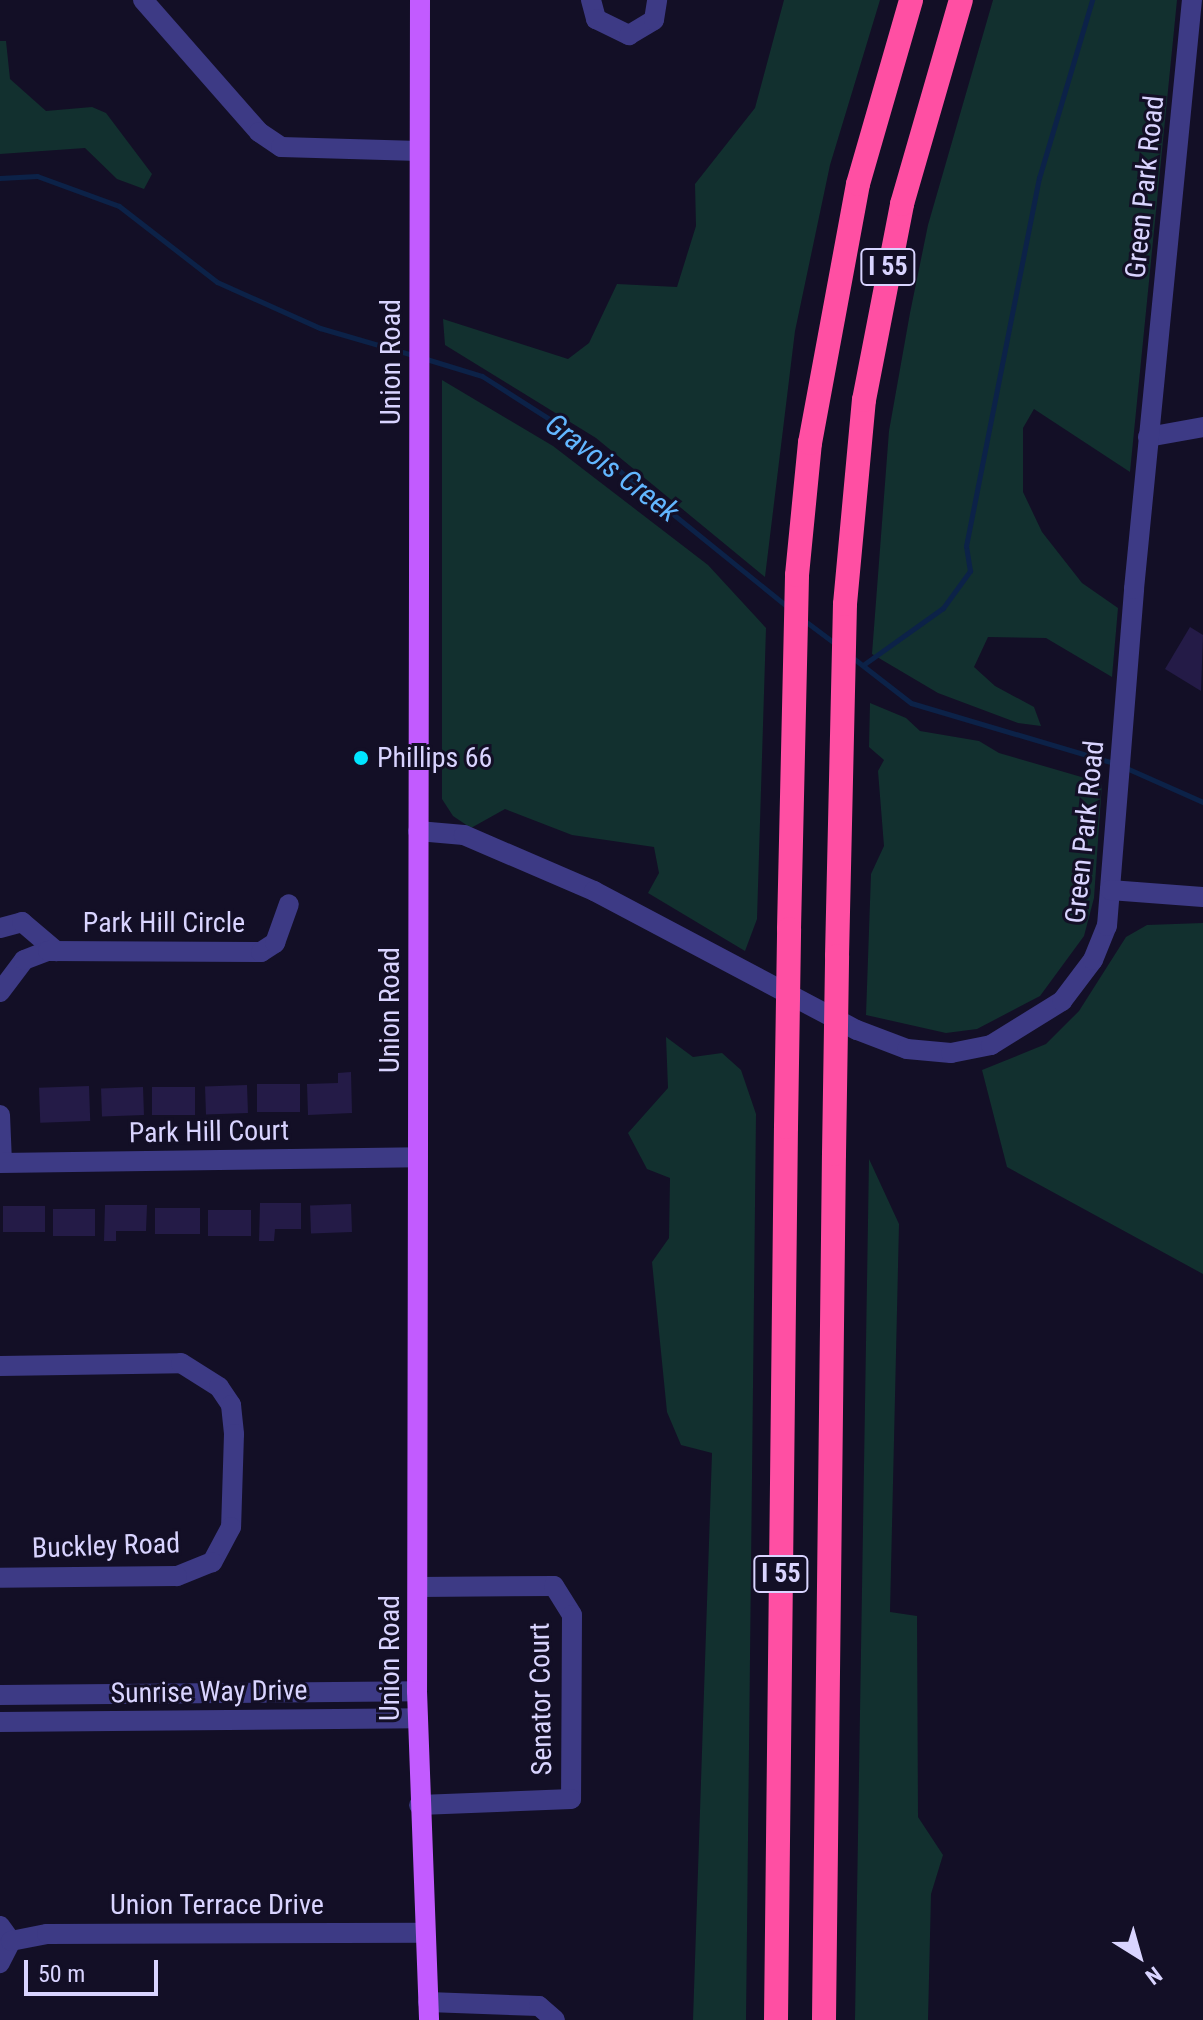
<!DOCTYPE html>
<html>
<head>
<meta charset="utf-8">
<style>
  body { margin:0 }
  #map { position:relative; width:1203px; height:2020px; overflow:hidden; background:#130f26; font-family:"Roboto Condensed",sans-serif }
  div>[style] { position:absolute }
  .green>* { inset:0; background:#12302f }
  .stream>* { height:5px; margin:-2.5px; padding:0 2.5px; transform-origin:2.5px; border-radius:2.5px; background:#0c2248 }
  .building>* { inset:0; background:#241b47; transform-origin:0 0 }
  .minor>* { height:20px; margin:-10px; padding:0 10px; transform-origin:10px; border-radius:10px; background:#3d3a85 }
  .major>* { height:20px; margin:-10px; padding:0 10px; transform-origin:10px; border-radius:10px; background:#c25bff }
  .highway>* { height:24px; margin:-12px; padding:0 12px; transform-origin:12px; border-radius:12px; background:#ff4fa3 }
  .highway-bridge>* { height:24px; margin:-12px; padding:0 12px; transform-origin:12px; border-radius:12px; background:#ff4fa3 }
  .dots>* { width:22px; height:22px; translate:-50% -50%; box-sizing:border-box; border:4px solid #130f26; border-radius:50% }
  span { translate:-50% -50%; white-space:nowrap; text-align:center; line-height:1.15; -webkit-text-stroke:6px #130f26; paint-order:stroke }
  .shield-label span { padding:2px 6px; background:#130f26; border:2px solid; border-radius:6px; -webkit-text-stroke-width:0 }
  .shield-label { font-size:26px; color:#d9d4ff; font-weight:700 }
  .street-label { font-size:28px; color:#d9d4ff }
  .poi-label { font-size:28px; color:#d9d4ff }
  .left { translate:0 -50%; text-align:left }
  .water-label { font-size:30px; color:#62b6ff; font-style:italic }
  .north { position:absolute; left:1099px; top:1916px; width:80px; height:80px; -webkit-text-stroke:6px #130f26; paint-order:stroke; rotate:143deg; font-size:22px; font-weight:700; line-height:32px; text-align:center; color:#d9d4ff }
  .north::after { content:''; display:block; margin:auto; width:28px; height:36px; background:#d9d4ff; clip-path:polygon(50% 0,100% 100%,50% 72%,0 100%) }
  .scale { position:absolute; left:24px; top:1960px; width:134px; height:36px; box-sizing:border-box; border:4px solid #d9d4ff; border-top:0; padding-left:10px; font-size:24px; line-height:28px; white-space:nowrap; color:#d9d4ff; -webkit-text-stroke:6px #130f26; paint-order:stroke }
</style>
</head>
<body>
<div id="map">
  <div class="green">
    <i style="clip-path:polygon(784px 0,880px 0,830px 165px,795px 331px,765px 577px,596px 438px,445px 345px,443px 319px,568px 359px,589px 343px,617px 284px,677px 287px,696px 226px,695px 184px,755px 108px)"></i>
    <i style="clip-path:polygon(993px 0,1177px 0,1130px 472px,1034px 409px,1023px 428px,1023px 492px,1042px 532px,1082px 583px,1118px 608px,1112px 677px,1046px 638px,988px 637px,974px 667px,995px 686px,1034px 707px,1041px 726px,1018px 723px,938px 693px,872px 654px,889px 431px,910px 313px,928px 225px)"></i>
    <i style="clip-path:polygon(0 41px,6px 41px,10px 79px,46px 111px,92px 107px,106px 113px,152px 174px,144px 189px,117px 179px,85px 148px,0 154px)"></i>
    <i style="clip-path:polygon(442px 380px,553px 446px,708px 565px,766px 628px,757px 919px,745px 951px,648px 893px,659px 873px,654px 847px,572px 835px,505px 809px,471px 828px,453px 816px,442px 799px)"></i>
    <i style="clip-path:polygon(870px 703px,906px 718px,920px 731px,979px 741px,999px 753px,1102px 783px,1094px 898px,1084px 936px,1040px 996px,977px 1029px,946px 1033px,866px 1015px,871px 874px,884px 846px,878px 771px,884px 760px,869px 747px)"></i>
    <i style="clip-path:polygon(1203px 923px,1203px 1274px,1007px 1167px,982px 1070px,1046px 1044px,1079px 1011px,1126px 937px,1147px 925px)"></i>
    <i style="clip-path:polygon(666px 1037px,693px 1057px,722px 1053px,741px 1070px,756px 1114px,746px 2020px,693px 2020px,712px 1453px,681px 1445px,667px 1412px,652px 1262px,669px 1238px,670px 1178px,647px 1169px,628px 1133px,668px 1088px)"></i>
    <i style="clip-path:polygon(869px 1159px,899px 1224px,890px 1612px,917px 1616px,918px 1817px,943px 1855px,931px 1894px,928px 2020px,855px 2020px)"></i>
  </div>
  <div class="stream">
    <i style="left:0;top:178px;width:37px;rotate:-3deg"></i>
    <i style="left:37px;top:176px;width:87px;rotate:20.1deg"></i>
    <i style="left:119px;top:206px;width:124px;rotate:37.8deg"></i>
    <i style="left:217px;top:282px;width:113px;rotate:24.1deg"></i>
    <i style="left:320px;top:328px;width:97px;rotate:16.2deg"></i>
    <i style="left:423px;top:358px;width:62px;rotate:17deg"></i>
    <i style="left:482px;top:376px;width:115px;rotate:32.6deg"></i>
    <i style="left:579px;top:438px;width:269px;rotate:39deg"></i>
    <i style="left:805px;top:621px;width:38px;rotate:37deg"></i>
    <i style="left:853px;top:658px;width:73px;rotate:37.8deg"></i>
    <i style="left:911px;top:703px;width:212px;rotate:16.5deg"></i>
    <i style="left:863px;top:665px;width:98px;rotate:-35.5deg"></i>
    <i style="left:943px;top:608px;width:46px;rotate:-53.9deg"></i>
    <i style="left:970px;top:571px;width:25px;rotate:-99deg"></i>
    <i style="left:966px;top:546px;width:375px;rotate:-78.8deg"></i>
    <i style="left:1039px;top:178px;width:186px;rotate:-73.4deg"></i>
    <i style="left:1124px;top:767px;width:86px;rotate:23.9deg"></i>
  </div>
  <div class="building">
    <i style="clip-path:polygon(1190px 627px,1203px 635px,1201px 691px,1165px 669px)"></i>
    <i style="clip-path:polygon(351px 1072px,352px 1113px,308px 1115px,307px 1084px,338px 1083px,338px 1073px)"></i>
    <i style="left:300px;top:1084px;width:28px;height:43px;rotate:90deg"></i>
    <i style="left:247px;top:1085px;width:28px;height:42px;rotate:88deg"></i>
    <i style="left:89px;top:1086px;width:35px;height:50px;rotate:88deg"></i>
    <i style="left:143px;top:1087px;width:28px;height:42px;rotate:88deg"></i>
    <i style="left:195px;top:1087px;width:28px;height:43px;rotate:90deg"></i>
    <i style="clip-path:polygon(260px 1203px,301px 1203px,301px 1229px,275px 1229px,274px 1241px,259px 1241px)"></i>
    <i style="left:351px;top:1204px;width:28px;height:41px;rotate:88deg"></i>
    <i style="clip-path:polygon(105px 1205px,147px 1205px,146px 1231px,116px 1231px,116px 1241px,104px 1241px)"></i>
    <i style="left:3px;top:1206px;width:42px;height:26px"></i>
    <i style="left:155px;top:1208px;width:45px;height:26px"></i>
    <i style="left:53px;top:1209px;width:42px;height:27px"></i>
    <i style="left:208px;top:1210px;width:43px;height:26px"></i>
  </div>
  <div class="minor">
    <i style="left:143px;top:0;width:176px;rotate:48.7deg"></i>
    <i style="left:259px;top:132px;width:27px;rotate:34deg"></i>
    <i style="left:281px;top:147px;width:138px;rotate:1.7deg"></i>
    <i style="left:591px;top:0;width:20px;rotate:75deg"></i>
    <i style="left:596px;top:19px;width:37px;rotate:26deg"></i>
    <i style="left:629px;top:35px;width:29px;rotate:-31deg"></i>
    <i style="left:654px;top:20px;width:20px;rotate:-81deg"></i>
    <i style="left:1148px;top:437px;width:56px;rotate:-10.3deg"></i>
    <i style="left:418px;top:831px;width:46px;rotate:5deg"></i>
    <i style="left:464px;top:835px;width:142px;rotate:23.3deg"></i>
    <i style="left:594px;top:891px;width:297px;rotate:27.9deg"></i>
    <i style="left:857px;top:1030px;width:53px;rotate:20.8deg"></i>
    <i style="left:907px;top:1049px;width:44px;rotate:5.2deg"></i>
    <i style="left:951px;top:1053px;width:41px;rotate:-11.3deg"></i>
    <i style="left:991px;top:1045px;width:84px;rotate:-31.8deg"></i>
    <i style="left:1062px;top:1001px;width:51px;rotate:-52.9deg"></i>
    <i style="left:1093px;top:960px;width:37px;rotate:-68deg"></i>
    <i style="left:1107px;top:926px;width:338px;rotate:-85.4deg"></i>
    <i style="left:1134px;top:589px;width:592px;rotate:-84.38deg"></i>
    <i style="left:1110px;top:890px;width:93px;rotate:4.3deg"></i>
    <i style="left:0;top:928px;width:23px;rotate:-15deg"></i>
    <i style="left:22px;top:922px;width:45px;rotate:40.5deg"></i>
    <i style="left:0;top:992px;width:40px;rotate:-53deg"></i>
    <i style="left:24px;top:960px;width:26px;rotate:-21deg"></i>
    <i style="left:48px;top:951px;width:213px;rotate:0.3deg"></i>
    <i style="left:261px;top:952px;width:17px;rotate:-33deg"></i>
    <i style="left:275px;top:943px;width:41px;rotate:-70.3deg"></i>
    <i style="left:0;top:1115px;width:47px;rotate:87.6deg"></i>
    <i style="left:0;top:1163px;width:418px;rotate:-0.8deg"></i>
    <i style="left:0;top:1366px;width:181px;rotate:-0.9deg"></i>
    <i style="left:181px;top:1363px;width:45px;rotate:32.3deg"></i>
    <i style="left:219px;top:1387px;width:22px;rotate:56deg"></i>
    <i style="left:231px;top:1405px;width:29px;rotate:84deg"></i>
    <i style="left:234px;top:1434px;width:93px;rotate:91.8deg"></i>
    <i style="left:231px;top:1527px;width:40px;rotate:118deg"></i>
    <i style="left:212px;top:1562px;width:38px;rotate:158deg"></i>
    <i style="left:177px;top:1576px;width:177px;rotate:179.4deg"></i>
    <i style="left:418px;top:1587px;width:136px;rotate:-0.4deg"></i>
    <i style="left:554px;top:1586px;width:34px;rotate:58deg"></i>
    <i style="left:572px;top:1615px;width:184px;rotate:90.3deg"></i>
    <i style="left:571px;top:1799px;width:152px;rotate:177.7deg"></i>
    <i style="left:0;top:1695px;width:417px;rotate:-0.5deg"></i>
    <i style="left:0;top:1722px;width:418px;rotate:-0.5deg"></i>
    <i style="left:0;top:1926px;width:19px;rotate:54deg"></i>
    <i style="left:11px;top:1941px;width:25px;rotate:117deg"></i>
    <i style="left:11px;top:1941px;width:37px;rotate:-11deg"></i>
    <i style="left:47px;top:1934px;width:378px;rotate:-0.2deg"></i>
    <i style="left:428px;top:2002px;width:111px;rotate:2.1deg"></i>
    <i style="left:539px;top:2006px;width:21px;rotate:41deg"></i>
  </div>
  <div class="major">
    <i style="left:420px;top:0;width:1691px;rotate:90.1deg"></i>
    <i style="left:417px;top:1691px;width:329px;rotate:87.9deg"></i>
  </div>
  <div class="highway">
    <i style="left:789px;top:929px;width:354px;rotate:-88.7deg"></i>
    <i style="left:797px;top:575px;width:133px;rotate:-84.4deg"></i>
    <i style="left:810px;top:443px;width:263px;rotate:-79.5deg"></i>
    <i style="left:858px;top:184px;width:191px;rotate:-73.9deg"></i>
    <i style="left:837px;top:956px;width:352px;rotate:-88.7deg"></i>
    <i style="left:845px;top:604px;width:205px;rotate:-84.7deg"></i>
    <i style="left:864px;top:400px;width:200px;rotate:-79deg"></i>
    <i style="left:902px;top:204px;width:212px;rotate:-73.9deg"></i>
    <i style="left:776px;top:2020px;width:893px;rotate:-89.36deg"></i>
    <i style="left:824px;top:2020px;width:866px;rotate:-89.34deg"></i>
  </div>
  <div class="highway-bridge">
    <i style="left:786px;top:1127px;width:198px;rotate:-89.1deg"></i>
    <i style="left:834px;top:1154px;width:198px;rotate:-89.1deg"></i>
  </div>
  <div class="dots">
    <i style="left:361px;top:758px;background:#00e5ff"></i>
  </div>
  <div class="shield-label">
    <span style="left:888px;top:267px">I 55</span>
    <span style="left:781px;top:1574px">I 55</span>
  </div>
  <div class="street-label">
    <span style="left:1145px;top:187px;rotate:-84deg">Green Park Road</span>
    <span style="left:391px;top:362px;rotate:-90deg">Union Road</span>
    <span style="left:1085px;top:832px;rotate:-84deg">Green Park Road</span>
    <span style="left:164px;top:923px">Park Hill Circle</span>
    <span style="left:390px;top:1010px;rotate:-90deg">Union Road</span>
    <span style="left:209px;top:1132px;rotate:-1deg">Park Hill Court</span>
    <span style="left:106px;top:1546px;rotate:-2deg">Buckley Road</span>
    <span style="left:390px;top:1658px;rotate:-90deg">Union Road</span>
    <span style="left:209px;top:1692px;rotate:-1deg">Sunrise Way Drive</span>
    <span style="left:541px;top:1699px;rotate:-91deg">Senator Court</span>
    <span style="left:217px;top:1905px">Union Terrace Drive</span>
  </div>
  <div class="poi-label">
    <span class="left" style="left:377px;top:758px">Phillips 66</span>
  </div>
  <div class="water-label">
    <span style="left:612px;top:468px;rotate:37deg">Gravois Creek</span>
  </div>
  <div class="north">N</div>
  <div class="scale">50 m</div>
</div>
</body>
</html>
